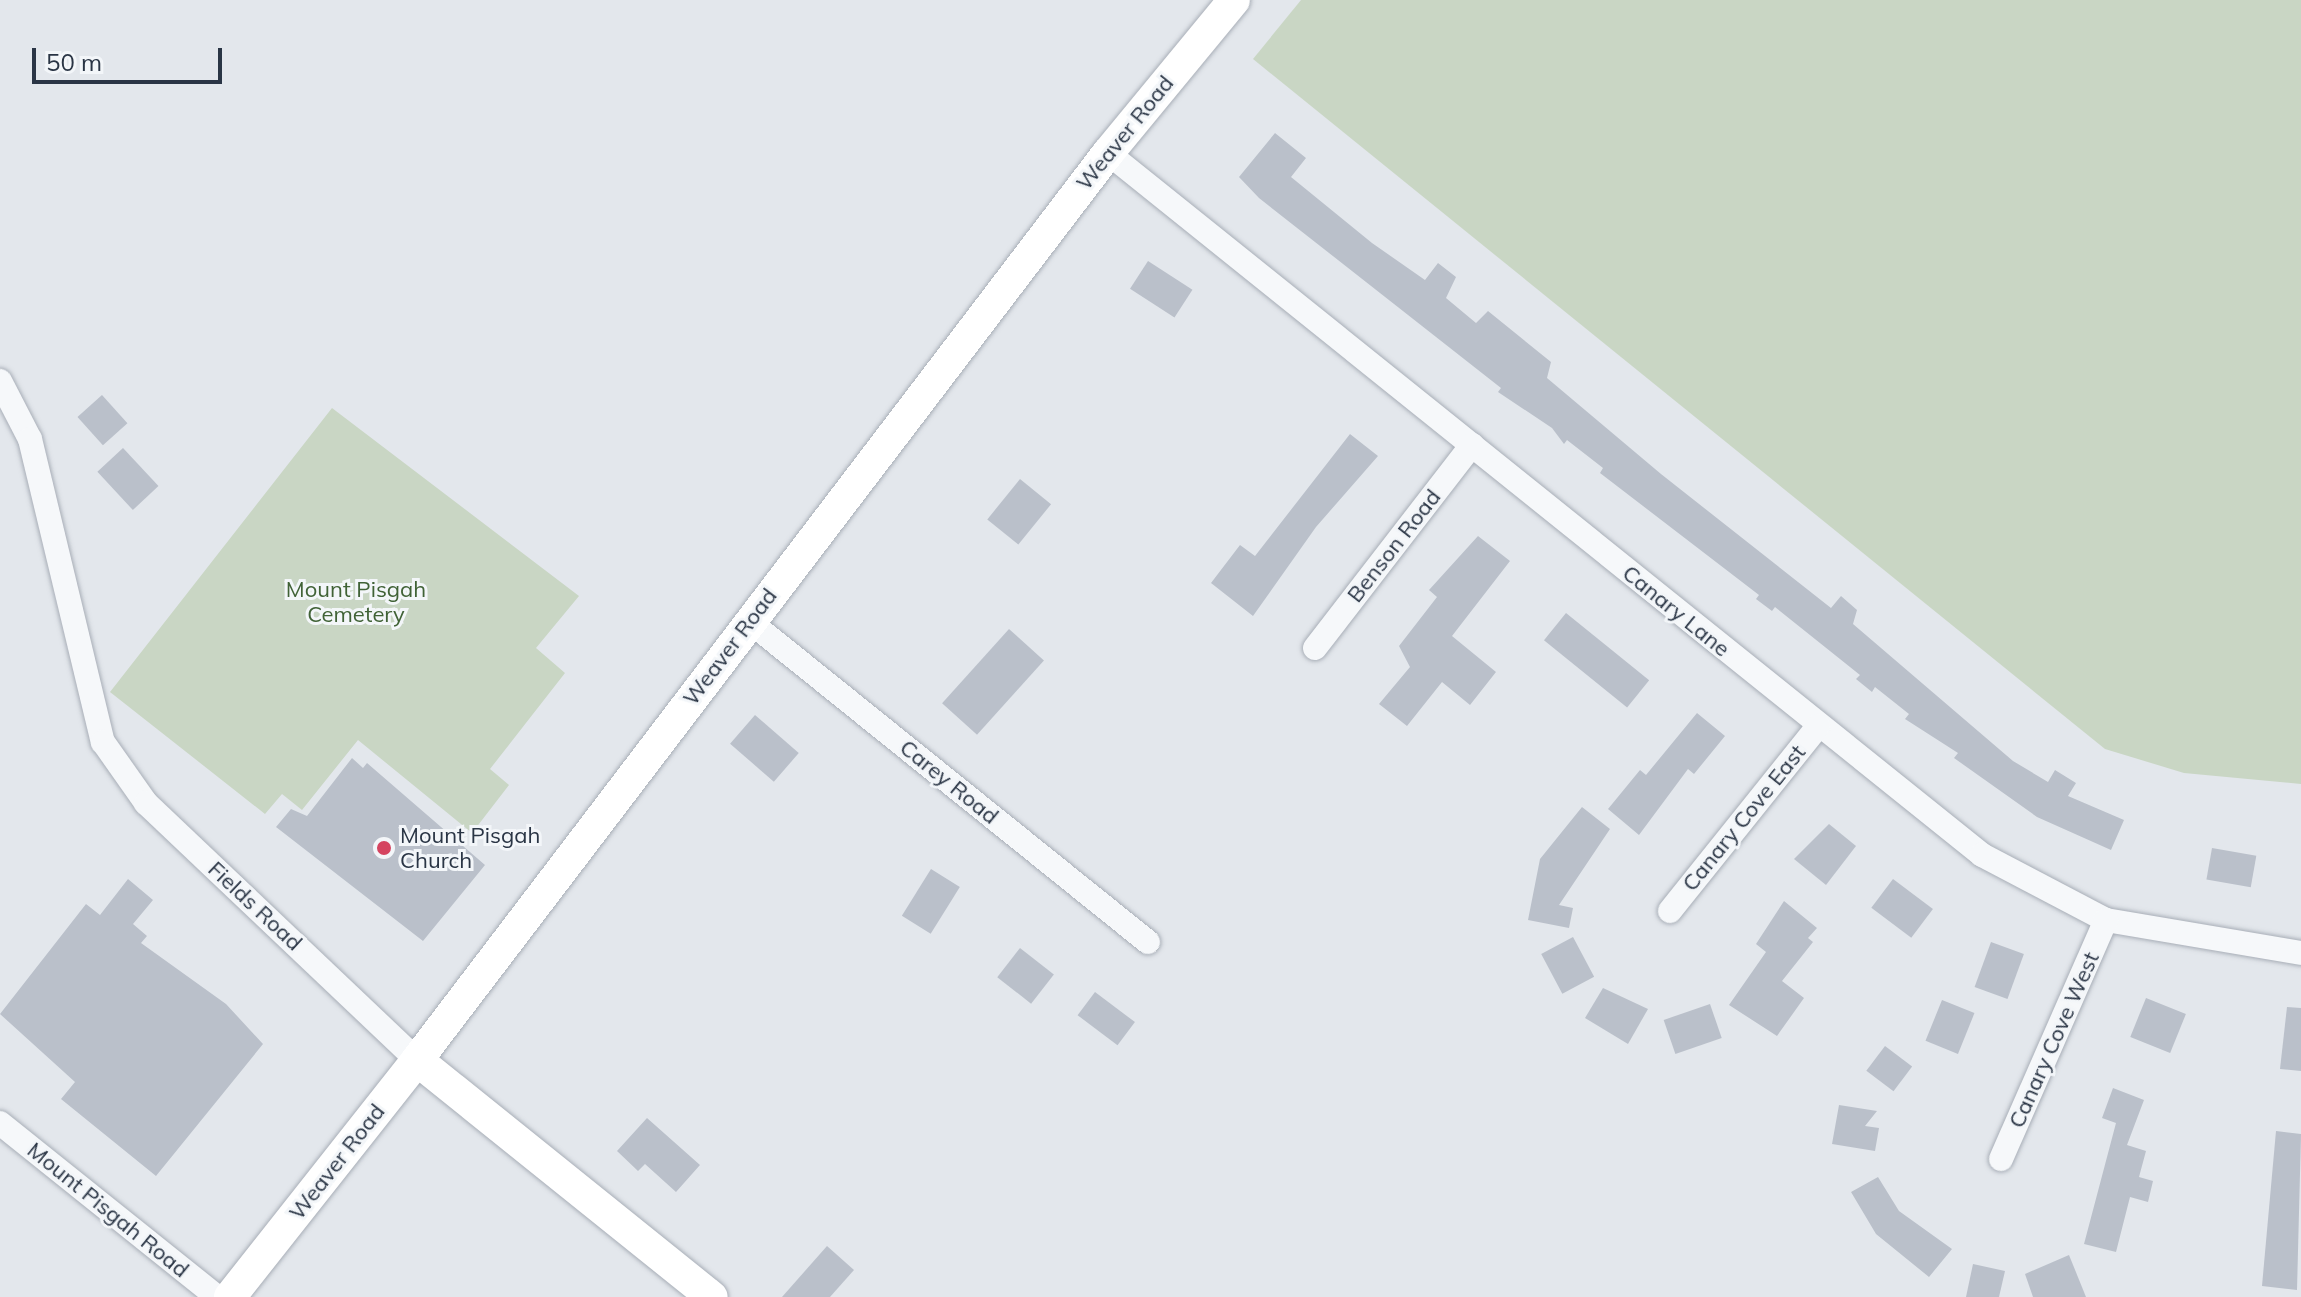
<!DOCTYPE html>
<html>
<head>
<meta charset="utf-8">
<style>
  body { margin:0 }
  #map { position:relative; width:2301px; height:1297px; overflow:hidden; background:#e3e7ec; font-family:Mulish,sans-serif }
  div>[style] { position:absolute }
  .green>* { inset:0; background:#c9d6c4 }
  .building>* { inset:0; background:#bac0ca; transform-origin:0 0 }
  .roads { filter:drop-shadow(0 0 2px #a8aeb7) drop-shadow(0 0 2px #a8aeb7) }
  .street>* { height:24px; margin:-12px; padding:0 12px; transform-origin:12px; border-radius:12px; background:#f6f8fa }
  .secondary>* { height:32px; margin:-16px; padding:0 16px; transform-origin:16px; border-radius:16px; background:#fff }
  .dots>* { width:22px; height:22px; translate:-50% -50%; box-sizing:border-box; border:4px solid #f3f6f9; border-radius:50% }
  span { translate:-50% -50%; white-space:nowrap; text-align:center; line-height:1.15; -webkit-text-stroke:6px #f3f6f9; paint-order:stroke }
  .street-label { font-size:22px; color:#2a3545 }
  .park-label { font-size:22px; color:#406236 }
  .poi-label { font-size:22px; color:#2a3545 }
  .left { translate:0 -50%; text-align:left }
  .scale { position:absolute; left:32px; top:48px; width:190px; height:36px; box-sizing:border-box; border:4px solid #2a3545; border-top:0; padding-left:10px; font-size:24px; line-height:28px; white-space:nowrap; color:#2a3545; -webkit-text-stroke:6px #f3f6f9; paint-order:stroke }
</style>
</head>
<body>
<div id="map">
  <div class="green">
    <i style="clip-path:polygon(1301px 0,2301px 0,2301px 784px,2184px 773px,2105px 749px,1253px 59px)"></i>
    <i style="clip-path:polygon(332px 408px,579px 596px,536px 648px,565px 673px,490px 769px,509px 785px,472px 833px,358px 740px,302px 810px,282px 794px,265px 814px,110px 692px)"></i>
  </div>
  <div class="building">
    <i style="clip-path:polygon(1275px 133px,1306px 158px,1291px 177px,1372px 243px,1425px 280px,1438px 263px,1456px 277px,1446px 298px,1476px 323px,1488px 311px,1551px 362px,1547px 378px,1661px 474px,1831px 608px,1841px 596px,1857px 610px,1853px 624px,2013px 761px,2048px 782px,2055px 770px,2076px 783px,2068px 796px,2124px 820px,2111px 850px,2037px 817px,1954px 758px,1958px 753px,1905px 719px,1909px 714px,1875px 687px,1872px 692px,1856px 679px,1860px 675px,1775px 607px,1772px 611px,1756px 599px,1759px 595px,1600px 473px,1603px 468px,1567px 440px,1564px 444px,1552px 428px,1498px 392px,1501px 388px,1259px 198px,1239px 177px)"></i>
    <i style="left:1148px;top:261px;width:53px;height:33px;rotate:33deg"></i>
    <i style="left:102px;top:395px;width:38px;height:33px;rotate:48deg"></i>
    <i style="clip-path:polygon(1350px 434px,1378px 456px,1316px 527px,1253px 616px,1211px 583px,1240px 545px,1255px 556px)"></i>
    <i style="left:123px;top:448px;width:52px;height:35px;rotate:47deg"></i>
    <i style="left:1020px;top:479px;width:40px;height:52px;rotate:39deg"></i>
    <i style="clip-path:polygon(1478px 536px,1510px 561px,1452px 636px,1496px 672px,1470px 705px,1442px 682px,1407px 726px,1379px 704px,1410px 667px,1399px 646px,1437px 597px,1429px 590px)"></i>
    <i style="left:1566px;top:613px;width:107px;height:35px;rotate:39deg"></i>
    <i style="left:1009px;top:629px;width:47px;height:100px;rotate:42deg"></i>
    <i style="clip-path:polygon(1697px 713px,1725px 736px,1694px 774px,1688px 769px,1639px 835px,1608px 809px,1640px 770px,1646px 775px)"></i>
    <i style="left:755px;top:715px;width:58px;height:38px;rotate:41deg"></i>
    <i style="clip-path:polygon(352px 758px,363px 768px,367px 763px,485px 865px,423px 941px,276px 827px,291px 809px,307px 816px)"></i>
    <i style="clip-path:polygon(1582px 807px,1610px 829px,1559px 905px,1573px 908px,1569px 928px,1528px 920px,1540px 859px)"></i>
    <i style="clip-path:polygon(1829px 824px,1856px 846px,1826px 885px,1794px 859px)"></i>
    <i style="left:2212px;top:848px;width:45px;height:32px;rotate:10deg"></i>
    <i style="left:931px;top:869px;width:34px;height:55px;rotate:32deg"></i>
    <i style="clip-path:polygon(128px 879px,153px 900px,133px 924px,147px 936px,141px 943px,226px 1004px,263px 1044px,156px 1176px,61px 1099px,75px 1082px,0 1014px,86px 904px,100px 915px)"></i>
    <i style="left:1893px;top:879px;width:50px;height:36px;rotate:37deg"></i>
    <i style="clip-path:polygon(1784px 901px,1817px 928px,1808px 938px,1813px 942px,1782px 981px,1804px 998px,1777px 1036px,1729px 1005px,1766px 952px,1756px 944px)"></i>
    <i style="left:1573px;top:937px;width:45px;height:36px;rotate:62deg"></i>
    <i style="left:1991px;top:942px;width:35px;height:48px;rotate:20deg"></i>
    <i style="left:1020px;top:948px;width:43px;height:37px;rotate:38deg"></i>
    <i style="clip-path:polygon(1603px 988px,1648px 1009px,1628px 1044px,1585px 1018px)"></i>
    <i style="left:1095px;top:992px;width:50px;height:29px;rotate:37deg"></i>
    <i style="left:2146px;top:998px;width:43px;height:42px;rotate:22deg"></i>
    <i style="left:1942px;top:1000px;width:35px;height:44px;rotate:22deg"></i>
    <i style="left:1710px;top:1004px;width:36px;height:49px;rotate:71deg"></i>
    <i style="clip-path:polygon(2287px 1007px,2301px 1008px,2301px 1071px,2280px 1069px)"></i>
    <i style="left:1885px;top:1046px;width:34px;height:31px;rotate:37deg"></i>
    <i style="clip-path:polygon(2113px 1088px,2144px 1100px,2127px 1145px,2146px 1151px,2139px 1177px,2153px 1181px,2148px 1202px,2130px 1197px,2116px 1252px,2084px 1244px,2116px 1123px,2102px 1118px)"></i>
    <i style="clip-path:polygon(1839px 1105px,1877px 1111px,1865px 1126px,1879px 1128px,1875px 1151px,1832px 1144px)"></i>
    <i style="clip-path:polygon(647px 1118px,700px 1165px,676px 1192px,645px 1164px,638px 1171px,617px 1151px)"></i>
    <i style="clip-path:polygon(2276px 1131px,2301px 1134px,2297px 1290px,2262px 1286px)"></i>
    <i style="clip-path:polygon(1878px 1177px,1899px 1211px,1952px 1249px,1929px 1277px,1876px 1234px,1851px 1192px)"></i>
    <i style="clip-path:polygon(827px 1246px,854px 1270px,830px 1297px,782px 1297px)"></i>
    <i style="clip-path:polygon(2069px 1255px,2086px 1297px,2033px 1297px,2025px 1274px)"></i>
    <i style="clip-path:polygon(1973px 1264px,2005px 1271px,1999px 1297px,1966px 1297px)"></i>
  </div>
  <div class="roads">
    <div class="street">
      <i style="left:1108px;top:153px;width:1121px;rotate:38.77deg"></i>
      <i style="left:1982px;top:855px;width:140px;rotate:27.7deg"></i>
      <i style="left:2106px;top:920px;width:198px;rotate:9.6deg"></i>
      <i style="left:0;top:381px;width:65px;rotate:62.7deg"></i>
      <i style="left:30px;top:439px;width:312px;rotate:76.5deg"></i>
      <i style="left:103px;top:742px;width:75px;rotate:54.8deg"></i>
      <i style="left:146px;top:803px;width:373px;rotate:43.5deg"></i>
      <i style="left:749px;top:621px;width:512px;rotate:38.82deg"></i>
      <i style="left:1315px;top:648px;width:257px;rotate:-52.3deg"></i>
      <i style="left:1670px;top:911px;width:237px;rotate:-51.3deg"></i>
      <i style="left:0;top:1123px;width:278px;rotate:38.7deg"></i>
      <i style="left:2001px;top:1159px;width:261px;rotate:-66.3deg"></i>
    </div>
    <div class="secondary">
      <i style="left:417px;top:1060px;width:378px;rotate:38.8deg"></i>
      <i style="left:230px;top:1297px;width:302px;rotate:-51.7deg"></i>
      <i style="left:417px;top:1060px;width:1140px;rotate:-52.7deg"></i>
      <i style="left:1108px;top:153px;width:198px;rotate:-50.5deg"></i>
    </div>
  </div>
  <div class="dots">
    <i style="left:384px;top:848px;background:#d54460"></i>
  </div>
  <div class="street-label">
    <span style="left:1125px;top:133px;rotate:-51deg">Weaver Road</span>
    <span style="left:1394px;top:546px;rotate:-52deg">Benson Road</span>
    <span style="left:1676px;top:611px;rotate:39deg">Canary Lane</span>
    <span style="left:730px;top:647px;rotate:-53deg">Weaver Road</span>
    <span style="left:949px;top:782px;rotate:39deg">Carey Road</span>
    <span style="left:1744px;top:818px;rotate:-51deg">Canary Cove East</span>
    <span style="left:255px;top:906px;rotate:43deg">Fields Road</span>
    <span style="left:2054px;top:1040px;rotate:-66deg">Canary Cove West</span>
    <span style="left:337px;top:1162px;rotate:-52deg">Weaver Road</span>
    <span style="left:108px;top:1210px;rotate:39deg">Mount Pisgah Road</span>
  </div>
  <div class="park-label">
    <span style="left:356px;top:602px">Mount Pisgah<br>Cemetery</span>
  </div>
  <div class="poi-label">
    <span class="left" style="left:400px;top:848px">Mount Pisgah<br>Church</span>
  </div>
  <div class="scale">50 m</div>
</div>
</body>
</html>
